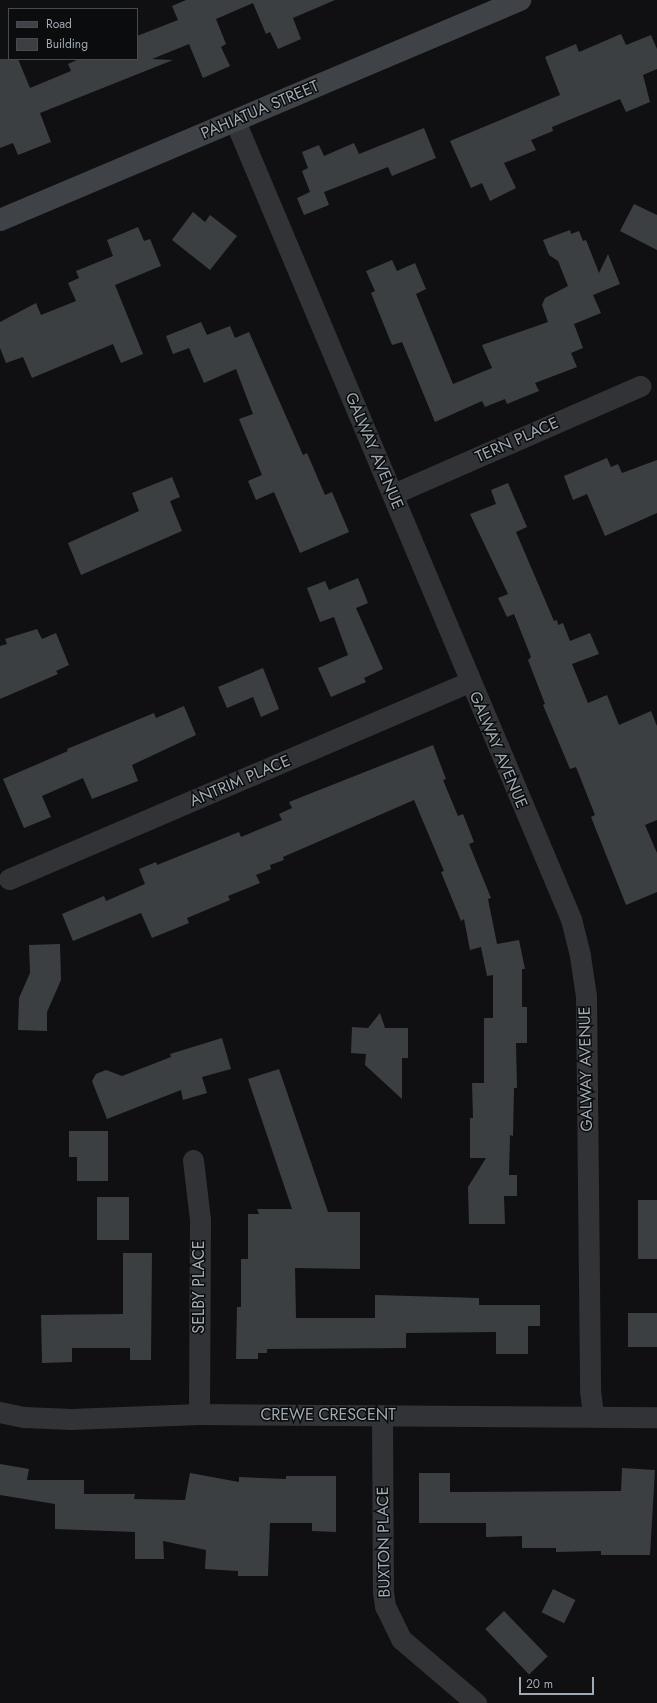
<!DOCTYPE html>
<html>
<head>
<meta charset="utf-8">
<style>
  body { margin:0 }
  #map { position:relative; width:657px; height:1703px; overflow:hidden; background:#101012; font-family:Jost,sans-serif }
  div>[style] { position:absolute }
  .building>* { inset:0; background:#3c3f42; transform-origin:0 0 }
  .street>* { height:21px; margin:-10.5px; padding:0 10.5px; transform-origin:10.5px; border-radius:10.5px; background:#313337 }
  .secondary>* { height:22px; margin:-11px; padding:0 11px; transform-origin:11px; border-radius:11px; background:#3f4347 }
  span { translate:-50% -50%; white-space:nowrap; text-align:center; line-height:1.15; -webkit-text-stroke:3px #0b0c0d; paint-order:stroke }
  .street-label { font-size:16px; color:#a1aab3 }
  .legend { position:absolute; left:8px; top:8px; width:130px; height:52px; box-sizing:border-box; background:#0b0c0d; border:1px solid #474b4f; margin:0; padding:5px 7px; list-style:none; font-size:12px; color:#a1aab3 }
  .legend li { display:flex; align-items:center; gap:8px; height:20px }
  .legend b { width:20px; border:1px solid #474b4f }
  .scale { position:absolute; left:519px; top:1677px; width:75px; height:18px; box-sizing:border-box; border:2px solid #a1aab3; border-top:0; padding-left:5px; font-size:12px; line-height:14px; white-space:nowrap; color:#a1aab3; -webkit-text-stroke:3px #0b0c0d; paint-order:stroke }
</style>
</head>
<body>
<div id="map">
  <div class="building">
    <i style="clip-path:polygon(186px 0,335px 0,293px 18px,301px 39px,278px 49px,270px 32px,266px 34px,253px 3px,216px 19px,226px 44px,221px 47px,230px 66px,203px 78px,189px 44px,152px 59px,173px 60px,40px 113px,51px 142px,18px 155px,13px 143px,0 148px,0 59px,18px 59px,30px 88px,71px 71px,68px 64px,79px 59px,137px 59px,137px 36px,178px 20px,172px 6px)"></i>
    <i style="clip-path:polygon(621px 34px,626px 45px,651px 35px,657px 49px,657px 69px,643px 75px,650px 102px,626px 112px,620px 99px,552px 127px,553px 131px,531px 140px,536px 150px,504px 163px,516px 188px,490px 201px,482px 183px,471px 188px,450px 141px,560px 95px,545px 57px,576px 44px,579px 52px)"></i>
    <i style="clip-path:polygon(424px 128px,436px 158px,392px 176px,388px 167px,324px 192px,329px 205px,304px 215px,297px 198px,310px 192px,302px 171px,308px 168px,302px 152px,319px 145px,324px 156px,354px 143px,359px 154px)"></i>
    <i style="clip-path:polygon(634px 204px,657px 215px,657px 250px,620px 231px)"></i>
    <i style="clip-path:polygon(193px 212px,205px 222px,210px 215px,237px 236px,210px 270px,172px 240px)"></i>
    <i style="clip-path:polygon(138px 227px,144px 241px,150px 239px,161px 266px,115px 285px,143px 354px,121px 363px,113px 344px,32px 378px,23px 357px,6px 363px,0 348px,0 322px,36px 303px,41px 315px,76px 301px,68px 283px,79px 278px,76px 271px,113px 256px,107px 240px)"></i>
    <i style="clip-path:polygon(570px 230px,571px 234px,579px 231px,583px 241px,586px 240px,599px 273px,608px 254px,620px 284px,593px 295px,601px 313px,574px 324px,583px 348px,571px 353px,577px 367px,535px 383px,539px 391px,507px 404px,505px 399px,485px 407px,482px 401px,435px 422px,402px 342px,392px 345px,371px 293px,375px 291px,366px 271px,392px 260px,397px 271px,415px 263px,426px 289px,416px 294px,453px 384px,492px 368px,482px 345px,548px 322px,542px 305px,545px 298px,568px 286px,558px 261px,549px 255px,543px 240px)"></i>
    <i style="clip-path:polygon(201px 322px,207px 335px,230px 326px,235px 338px,249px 332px,303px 455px,307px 453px,325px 495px,332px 492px,349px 532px,300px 553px,274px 492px,256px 500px,248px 481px,262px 475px,239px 419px,253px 414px,236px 369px,204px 383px,189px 348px,173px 354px,166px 336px)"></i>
    <i style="clip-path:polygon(607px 458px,611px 467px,618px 464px,622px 473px,657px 460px,657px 513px,605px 536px,587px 494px,573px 500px,564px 476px)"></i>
    <i style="clip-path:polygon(172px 477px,180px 497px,170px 501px,182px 531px,81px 575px,68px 543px,139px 511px,132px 493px)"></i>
    <i style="clip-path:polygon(508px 483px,527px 527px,516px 532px,554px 621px,557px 620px,558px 625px,563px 623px,570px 641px,590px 633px,599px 654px,572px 664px,588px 703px,607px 695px,619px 725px,651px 711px,657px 726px,657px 820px,645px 825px,657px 853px,657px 892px,626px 905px,591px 817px,595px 815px,576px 767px,570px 769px,543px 705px,545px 704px,528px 660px,531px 657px,514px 614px,507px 617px,498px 598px,508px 594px,470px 514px,496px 504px,491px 490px)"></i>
    <i style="clip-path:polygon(358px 578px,368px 603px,356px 608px,383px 669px,364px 678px,366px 682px,331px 697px,318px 668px,348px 655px,334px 617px,320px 622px,307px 588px,325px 581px,329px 590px)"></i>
    <i style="clip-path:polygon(37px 629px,42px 639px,56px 633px,69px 665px,56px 671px,58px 674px,0 699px,0 646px,7px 644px,5px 639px)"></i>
    <i style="clip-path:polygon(263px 668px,279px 709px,261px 717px,253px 697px,227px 708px,218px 687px)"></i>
    <i style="clip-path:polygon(184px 706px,196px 735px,132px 765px,138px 781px,92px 799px,83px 778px,42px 796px,51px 817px,24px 828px,3px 779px,68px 751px,67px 749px,154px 713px,156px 718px)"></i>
    <i style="clip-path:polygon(433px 745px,446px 779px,443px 780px,458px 816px,463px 814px,474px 842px,469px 844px,491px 898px,488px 899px,497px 944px,519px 940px,525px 969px,522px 969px,522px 1007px,527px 1007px,527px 1043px,516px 1043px,517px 1088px,514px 1088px,513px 1136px,510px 1135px,509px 1175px,517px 1175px,517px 1196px,504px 1196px,505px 1224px,469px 1224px,468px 1187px,486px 1158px,470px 1158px,470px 1118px,473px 1118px,472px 1083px,484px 1083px,484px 1018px,493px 1018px,493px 975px,487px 976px,481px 947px,470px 950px,464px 919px,461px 921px,441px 872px,444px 871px,414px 800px,283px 857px,284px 860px,270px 865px,271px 869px,256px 875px,260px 883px,228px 896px,230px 900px,187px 918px,189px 923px,152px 938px,141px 913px,73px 941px,62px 914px,104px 896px,106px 901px,145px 884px,139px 869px,156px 862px,157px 865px,239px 832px,241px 837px,282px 820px,279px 814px,292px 808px,289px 802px)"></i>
    <i style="clip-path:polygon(60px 944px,61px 980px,47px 1012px,47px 1031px,18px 1030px,19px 998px,30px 973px,29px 945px)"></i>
    <i style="clip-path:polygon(380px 1013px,385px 1028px,408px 1028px,408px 1058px,402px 1058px,402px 1099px,365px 1065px,366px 1054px,351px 1053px,352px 1027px,368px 1028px)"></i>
    <i style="clip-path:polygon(222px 1038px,231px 1069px,202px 1077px,207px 1093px,183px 1100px,181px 1090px,107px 1119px,92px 1081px,96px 1074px,106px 1070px,122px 1076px,171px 1057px,170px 1054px)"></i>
    <i style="clip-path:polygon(279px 1069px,328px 1212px,360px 1212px,360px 1269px,295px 1268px,296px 1318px,375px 1318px,375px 1295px,479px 1298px,479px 1305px,540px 1305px,540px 1326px,528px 1326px,528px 1354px,496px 1354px,496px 1332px,406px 1333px,406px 1348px,267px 1349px,267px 1353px,258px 1353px,258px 1359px,236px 1359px,237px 1307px,241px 1307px,241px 1259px,248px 1259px,248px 1214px,259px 1214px,257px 1209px,292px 1209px,248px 1079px)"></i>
    <i style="clip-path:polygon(69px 1131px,108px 1131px,108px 1181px,77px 1181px,77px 1157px,69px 1157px)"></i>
    <i style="left:97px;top:1197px;width:32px;height:43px"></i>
    <i style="left:657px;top:1200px;width:59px;height:19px;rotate:90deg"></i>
    <i style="clip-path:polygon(123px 1253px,152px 1253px,151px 1360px,130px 1360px,130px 1348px,72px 1348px,72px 1362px,42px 1363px,41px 1315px,123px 1314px)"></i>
    <i style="left:657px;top:1313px;width:34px;height:29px;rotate:90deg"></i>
    <i style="clip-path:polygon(0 1464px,29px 1469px,27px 1480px,84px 1480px,84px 1494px,135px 1494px,134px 1499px,185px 1500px,190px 1473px,239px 1482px,239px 1477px,286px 1479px,286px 1476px,336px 1476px,336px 1532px,312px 1531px,312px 1523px,270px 1523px,268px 1576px,238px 1576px,238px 1571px,205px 1569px,206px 1550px,163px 1541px,164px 1559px,135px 1559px,135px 1532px,55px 1529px,55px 1504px,0 1495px)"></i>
    <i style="clip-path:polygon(622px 1468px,655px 1470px,650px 1555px,601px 1555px,601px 1551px,556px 1552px,556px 1548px,522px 1548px,522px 1536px,486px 1537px,486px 1523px,419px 1523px,419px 1473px,450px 1473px,450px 1492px,621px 1491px)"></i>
    <i style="left:553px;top:1589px;width:25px;height:26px;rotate:26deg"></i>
    <i style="left:504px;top:1611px;width:63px;height:26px;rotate:46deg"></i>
  </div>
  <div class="street">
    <i style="left:235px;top:121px;width:866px;rotate:67.17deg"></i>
    <i style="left:571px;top:919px;width:38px;rotate:76deg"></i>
    <i style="left:580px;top:956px;width:40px;rotate:81.5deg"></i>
    <i style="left:586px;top:996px;width:394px;rotate:89.4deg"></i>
    <i style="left:590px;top:1390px;width:26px;rotate:83deg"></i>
    <i style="left:393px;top:494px;width:270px;rotate:-23.6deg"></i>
    <i style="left:9px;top:879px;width:500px;rotate:-23.18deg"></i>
    <i style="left:193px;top:1160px;width:60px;rotate:83.3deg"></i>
    <i style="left:200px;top:1220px;width:194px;rotate:90.3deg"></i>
    <i style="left:0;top:1412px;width:25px;rotate:12deg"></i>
    <i style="left:24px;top:1417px;width:47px;rotate:2.4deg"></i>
    <i style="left:71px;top:1419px;width:128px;rotate:-2.2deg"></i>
    <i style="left:199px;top:1414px;width:458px;rotate:0.4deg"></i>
    <i style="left:382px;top:1415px;width:177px;rotate:89.7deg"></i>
    <i style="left:383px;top:1592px;width:14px;rotate:82deg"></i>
    <i style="left:385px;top:1606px;width:37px;rotate:64deg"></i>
    <i style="left:401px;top:1639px;width:99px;rotate:40.5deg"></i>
  </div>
  <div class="secondary">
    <i style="left:0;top:220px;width:565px;rotate:-22.93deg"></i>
  </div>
  <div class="street-label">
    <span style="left:260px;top:110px;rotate:-23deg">PAHIATUA STREET</span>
    <span style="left:517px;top:440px;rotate:-24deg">TERN PLACE</span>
    <span style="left:374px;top:451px;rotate:67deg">GALWAY AVENUE</span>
    <span style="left:498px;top:750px;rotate:67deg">GALWAY AVENUE</span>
    <span style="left:240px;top:781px;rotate:-23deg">ANTRIM PLACE</span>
    <span style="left:586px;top:1069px;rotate:-91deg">GALWAY AVENUE</span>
    <span style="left:199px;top:1287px;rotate:-90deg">SELBY PLACE</span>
    <span style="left:328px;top:1415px">CREWE CRESCENT</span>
    <span style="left:384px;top:1542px;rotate:-91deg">BUXTON PLACE</span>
  </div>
  <ul class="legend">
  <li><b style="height:5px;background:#3f4347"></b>Road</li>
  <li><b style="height:11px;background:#3c3f42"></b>Building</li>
  </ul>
  <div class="scale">20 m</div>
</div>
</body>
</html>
